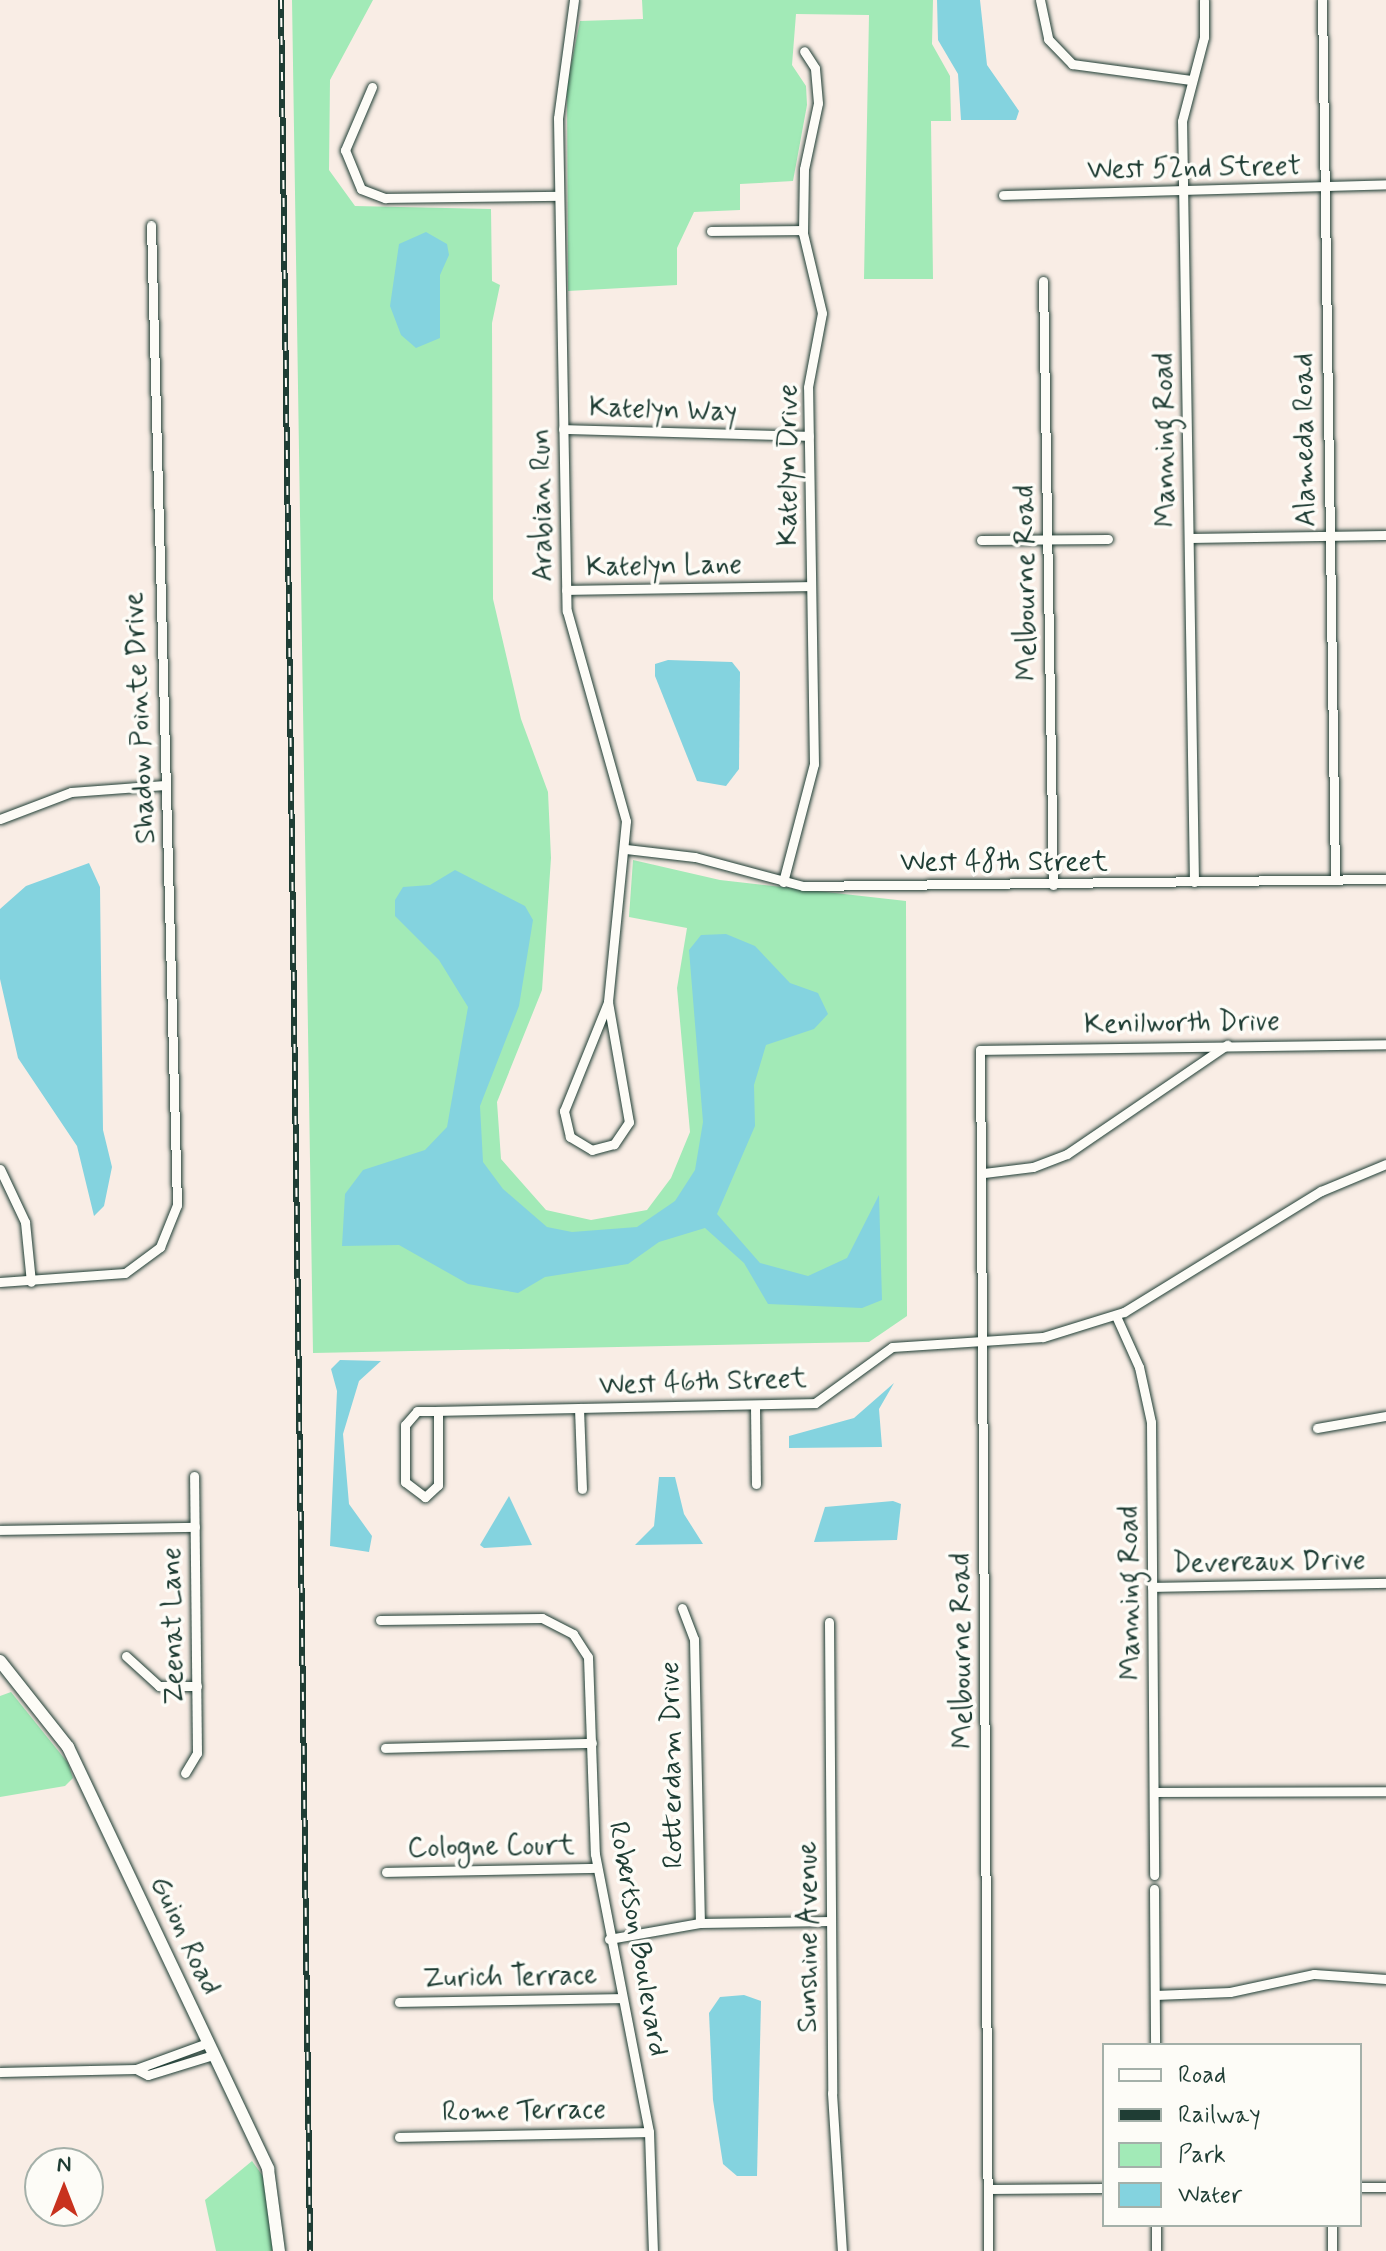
<!DOCTYPE html>
<html>
<head>
<meta charset="utf-8">
<style>
  body { margin:0 }
  #map { position:relative; width:1386px; height:2251px; overflow:hidden; background:#f9ede5; font-family:Mynerve,sans-serif }
  div>[style] { position:absolute }
  .green>* { inset:0; background:#a2eab7 }
  .water>* { inset:0; background:#84d3df }
  .roads { filter:drop-shadow(0 0 2px #1f3d34) drop-shadow(0 0 2px #1f3d34) }
  .street>* { height:9px; margin:-4.5px; padding:0 4.5px; transform-origin:4.5px; border-radius:4.5px; background:#fdfcf7 }
  .secondary>* { height:12px; margin:-6px; padding:0 6px; transform-origin:6px; border-radius:6px; background:#fdfcf7 }
  .rail>* { height:6px; margin-top:-3px; transform-origin:0; background:repeating-linear-gradient(90deg,#fdfcf7 0 9px,#1f3d34 0 18px); box-sizing:border-box; border-block:2px solid #1f3d34 }
  span { translate:-50% -50%; white-space:nowrap; text-align:center; line-height:1.15; -webkit-text-stroke:7px #fdfcf7; paint-order:stroke }
  .street-label { font-size:28px; color:#1f3d34 }
  .legend { position:absolute; left:1102px; top:2043px; width:260px; height:184px; box-sizing:border-box; background:#fdfcf7; border:2px solid #a4b0a9; margin:0; padding:10px 14px; list-style:none; font-size:24px; color:#1f3d34 }
  .legend li { display:flex; align-items:center; gap:16px; height:40px }
  .legend b { width:40px; border:2px solid #a4b0a9 }
  .north { position:absolute; left:24px; top:2147px; width:80px; height:80px; box-sizing:border-box; background:#fdfcf7; border:2px solid #a4b0a9; border-radius:50%; rotate:0deg; font-size:22px; font-weight:700; line-height:32px; text-align:center; color:#1f3d34 }
  .north::after { content:''; display:block; margin:auto; width:28px; height:36px; background:#c8321e; clip-path:polygon(50% 0,100% 100%,50% 72%,0 100%) }
</style>
</head>
<body>
<div id="map">
  <div class="green">
    <i style="clip-path:polygon(292px 0,373px 0,330px 80px,329px 170px,355px 206px,491px 209px,492px 281px,500px 285px,492px 323px,493px 599px,521px 719px,548px 792px,551px 858px,542px 990px,497px 1102px,501px 1159px,546px 1210px,591px 1220px,647px 1210px,671px 1178px,690px 1132px,677px 988px,687px 928px,629px 917px,633px 860px,720px 880px,906px 901px,907px 1316px,869px 1342px,313px 1353px)"></i>
    <i style="clip-path:polygon(642px 0,933px 0,932px 44px,950px 76px,951px 121px,931px 121px,933px 279px,864px 279px,869px 15px,796px 14px,792px 65px,806px 86px,807px 105px,793px 181px,740px 184px,740px 210px,694px 212px,677px 248px,677px 285px,568px 291px,567px 85px,580px 21px,643px 19px)"></i>
    <i style="clip-path:polygon(11px 1692px,68px 1763px,73px 1778px,65px 1786px,0 1797px,0 1696px)"></i>
    <i style="clip-path:polygon(252px 2161px,276px 2194px,279px 2251px,216px 2251px,205px 2200px)"></i>
  </div>
  <div class="water">
    <i style="clip-path:polygon(937px 0,980px 0,987px 65px,1019px 111px,1016px 120px,961px 120px,958px 74px,938px 40px)"></i>
    <i style="clip-path:polygon(426px 232px,447px 244px,449px 255px,440px 275px,440px 338px,416px 348px,401px 335px,390px 306px,399px 244px)"></i>
    <i style="clip-path:polygon(668px 660px,732px 662px,740px 672px,739px 769px,726px 786px,697px 781px,655px 676px,655px 664px)"></i>
    <i style="clip-path:polygon(89px 863px,100px 887px,103px 1130px,112px 1167px,104px 1206px,94px 1216px,77px 1146px,18px 1058px,0 979px,0 909px,26px 886px)"></i>
    <i style="clip-path:polygon(455px 870px,525px 906px,533px 920px,519px 1006px,480px 1106px,483px 1162px,503px 1189px,547px 1227px,572px 1232px,637px 1227px,675px 1201px,695px 1170px,703px 1122px,689px 950px,701px 935px,726px 934px,755px 946px,790px 983px,818px 993px,828px 1014px,814px 1029px,766px 1045px,754px 1085px,755px 1126px,717px 1214px,760px 1263px,808px 1276px,847px 1258px,879px 1195px,882px 1300px,862px 1308px,768px 1304px,744px 1263px,705px 1228px,659px 1242px,628px 1264px,545px 1277px,518px 1293px,468px 1284px,399px 1245px,342px 1246px,345px 1194px,363px 1170px,425px 1150px,447px 1127px,468px 1007px,439px 960px,395px 916px,395px 900px,403px 887px,430px 885px)"></i>
    <i style="clip-path:polygon(340px 1360px,381px 1361px,359px 1381px,343px 1434px,349px 1504px,372px 1536px,369px 1552px,330px 1546px,337px 1391px,331px 1369px)"></i>
    <i style="clip-path:polygon(894px 1383px,879px 1409px,882px 1447px,789px 1448px,789px 1436px,854px 1418px)"></i>
    <i style="clip-path:polygon(659px 1477px,675px 1477px,684px 1514px,703px 1544px,635px 1545px,654px 1526px)"></i>
    <i style="clip-path:polygon(509px 1496px,532px 1545px,484px 1548px,480px 1545px)"></i>
    <i style="clip-path:polygon(893px 1501px,901px 1504px,897px 1540px,814px 1542px,825px 1507px)"></i>
    <i style="clip-path:polygon(744px 1995px,761px 2001px,757px 2176px,737px 2176px,723px 2164px,713px 2100px,709px 2013px,720px 1997px)"></i>
  </div>
  <div class="roads">
    <div class="street">
      <i style="left:574px;top:0;width:119px;rotate:97.7deg"></i>
      <i style="left:558px;top:118px;width:493px;rotate:89deg"></i>
      <i style="left:567px;top:611px;width:218px;rotate:74.3deg"></i>
      <i style="left:626px;top:821px;width:182px;rotate:95.7deg"></i>
      <i style="left:1040px;top:0;width:40px;rotate:78deg"></i>
      <i style="left:1048px;top:39px;width:35px;rotate:46deg"></i>
      <i style="left:1072px;top:64px;width:120px;rotate:7.7deg"></i>
      <i style="left:1322px;top:0;width:879px;rotate:89.15deg"></i>
      <i style="left:372px;top:87px;width:69px;rotate:113.2deg"></i>
      <i style="left:345px;top:150px;width:42px;rotate:67.7deg"></i>
      <i style="left:361px;top:189px;width:26px;rotate:21deg"></i>
      <i style="left:385px;top:198px;width:174px;rotate:-0.7deg"></i>
      <i style="left:1003px;top:195px;width:383px;rotate:-1.6deg"></i>
      <i style="left:711px;top:231px;width:92px;rotate:-0.6deg"></i>
      <i style="left:1043px;top:281px;width:604px;rotate:89.05deg"></i>
      <i style="left:563px;top:429px;width:246px;rotate:1.6deg"></i>
      <i style="left:1189px;top:538px;width:197px;rotate:-0.9deg"></i>
      <i style="left:981px;top:540px;width:127px;rotate:-0.5deg"></i>
      <i style="left:566px;top:590px;width:245px;rotate:-0.9deg"></i>
      <i style="left:0;top:819px;width:76px;rotate:-20.8deg"></i>
      <i style="left:71px;top:792px;width:94px;rotate:-4.3deg"></i>
      <i style="left:626px;top:849px;width:69px;rotate:6.6deg"></i>
      <i style="left:695px;top:857px;width:112px;rotate:15deg"></i>
      <i style="left:803px;top:886px;width:583px;rotate:-0.69deg"></i>
      <i style="left:783px;top:882px;width:122px;rotate:-75.3deg"></i>
      <i style="left:814px;top:764px;width:377px;rotate:-90.9deg"></i>
      <i style="left:808px;top:387px;width:75px;rotate:-79.3deg"></i>
      <i style="left:822px;top:313px;width:82px;rotate:-103.4deg"></i>
      <i style="left:803px;top:233px;width:64px;rotate:-89.1deg"></i>
      <i style="left:804px;top:169px;width:67px;rotate:-78deg"></i>
      <i style="left:818px;top:103px;width:35px;rotate:-95deg"></i>
      <i style="left:815px;top:68px;width:20px;rotate:-123deg"></i>
      <i style="left:1194px;top:882px;width:761px;rotate:-90.9deg"></i>
      <i style="left:1182px;top:121px;width:87px;rotate:-75.3deg"></i>
      <i style="left:1204px;top:37px;width:37px;rotate:-90deg"></i>
      <i style="left:608px;top:1002px;width:122px;rotate:80.1deg"></i>
      <i style="left:629px;top:1122px;width:27px;rotate:124deg"></i>
      <i style="left:614px;top:1144px;width:23px;rotate:165deg"></i>
      <i style="left:592px;top:1150px;width:26px;rotate:-149deg"></i>
      <i style="left:570px;top:1137px;width:27px;rotate:-103deg"></i>
      <i style="left:564px;top:1111px;width:118px;rotate:-68deg"></i>
      <i style="left:0;top:1169px;width:59px;rotate:64.7deg"></i>
      <i style="left:25px;top:1222px;width:60px;rotate:84.3deg"></i>
      <i style="left:984px;top:1173px;width:49px;rotate:-7deg"></i>
      <i style="left:1033px;top:1167px;width:36px;rotate:-21deg"></i>
      <i style="left:1067px;top:1154px;width:194px;rotate:-34.3deg"></i>
      <i style="left:0;top:1282px;width:125px;rotate:-4.1deg"></i>
      <i style="left:125px;top:1273px;width:44px;rotate:-36.6deg"></i>
      <i style="left:160px;top:1247px;width:45px;rotate:-68deg"></i>
      <i style="left:177px;top:1205px;width:980px;rotate:-91.52deg"></i>
      <i style="left:1116px;top:1316px;width:56px;rotate:65.7deg"></i>
      <i style="left:1139px;top:1367px;width:56px;rotate:77.7deg"></i>
      <i style="left:1151px;top:1422px;width:453px;rotate:89.6deg"></i>
      <i style="left:755px;top:1406px;width:78px;rotate:89.3deg"></i>
      <i style="left:579px;top:1408px;width:81px;rotate:87.9deg"></i>
      <i style="left:417px;top:1411px;width:21px"></i>
      <i style="left:438px;top:1411px;width:74px;rotate:90deg"></i>
      <i style="left:438px;top:1485px;width:18px;rotate:137deg"></i>
      <i style="left:425px;top:1497px;width:25px;rotate:-143deg"></i>
      <i style="left:405px;top:1482px;width:57px;rotate:-90deg"></i>
      <i style="left:405px;top:1425px;width:18px;rotate:-49deg"></i>
      <i style="left:438px;top:1411px;width:377px;rotate:-1.2deg"></i>
      <i style="left:815px;top:1403px;width:95px;rotate:-36deg"></i>
      <i style="left:892px;top:1347px;width:151px;rotate:-3.8deg"></i>
      <i style="left:1043px;top:1337px;width:85px;rotate:-17.2deg"></i>
      <i style="left:1124px;top:1312px;width:231px;rotate:-31.6deg"></i>
      <i style="left:1321px;top:1191px;width:70px;rotate:-22.6deg"></i>
      <i style="left:1317px;top:1428px;width:70px;rotate:-9.9deg"></i>
      <i style="left:0;top:1530px;width:195px;rotate:-0.9deg"></i>
      <i style="left:1152px;top:1587px;width:234px;rotate:-1deg"></i>
      <i style="left:682px;top:1608px;width:33px;rotate:69deg"></i>
      <i style="left:694px;top:1639px;width:284px;rotate:88.8deg"></i>
      <i style="left:380px;top:1620px;width:162px;rotate:-0.7deg"></i>
      <i style="left:542px;top:1618px;width:35px;rotate:27deg"></i>
      <i style="left:573px;top:1634px;width:27px;rotate:57deg"></i>
      <i style="left:588px;top:1657px;width:197px;rotate:88deg"></i>
      <i style="left:595px;top:1854px;width:283px;rotate:79deg"></i>
      <i style="left:649px;top:2132px;width:119px;rotate:88.1deg"></i>
      <i style="left:829px;top:1622px;width:471px;rotate:89.6deg"></i>
      <i style="left:832px;top:2093px;width:158px;rotate:86.4deg"></i>
      <i style="left:126px;top:1656px;width:45px;rotate:42.3deg"></i>
      <i style="left:159px;top:1686px;width:38px"></i>
      <i style="left:385px;top:1748px;width:207px;rotate:-1.4deg"></i>
      <i style="left:185px;top:1773px;width:23px;rotate:-59deg"></i>
      <i style="left:197px;top:1753px;width:277px;rotate:-90.6deg"></i>
      <i style="left:1154px;top:1792px;width:232px;rotate:-0.2deg"></i>
      <i style="left:386px;top:1872px;width:211px;rotate:-1.1deg"></i>
      <i style="left:1154px;top:1889px;width:156px;rotate:89.6deg"></i>
      <i style="left:609px;top:1939px;width:92px;rotate:-10deg"></i>
      <i style="left:700px;top:1923px;width:131px;rotate:-0.9deg"></i>
      <i style="left:1155px;top:1995px;width:75px;rotate:-2.3deg"></i>
      <i style="left:1230px;top:1992px;width:86px;rotate:-12.1deg"></i>
      <i style="left:1314px;top:1974px;width:72px;rotate:4deg"></i>
      <i style="left:399px;top:2002px;width:223px;rotate:-1deg"></i>
      <i style="left:136px;top:2069px;width:13px;rotate:27deg"></i>
      <i style="left:148px;top:2075px;width:68px;rotate:-17.1deg"></i>
      <i style="left:0;top:2072px;width:136px;rotate:-1.3deg"></i>
      <i style="left:136px;top:2069px;width:76px;rotate:-20.1deg"></i>
      <i style="left:399px;top:2137px;width:250px;rotate:-1.1deg"></i>
      <i style="left:1360px;top:2187px;width:26px"></i>
      <i style="left:988px;top:2189px;width:116px;rotate:-0.5deg"></i>
      <i style="left:988px;top:2251px;width:1201px;rotate:-90.38deg"></i>
      <i style="left:980px;top:1050px;width:406px;rotate:-0.8deg"></i>
      <i style="left:1156px;top:2251px;width:26px;rotate:-90deg"></i>
      <i style="left:1332px;top:2251px;width:26px;rotate:-90deg"></i>
    </div>
    <div class="secondary">
      <i style="left:0;top:1661px;width:110px;rotate:51.7deg"></i>
      <i style="left:68px;top:1747px;width:467px;rotate:64.6deg"></i>
      <i style="left:268px;top:2169px;width:83px;rotate:82.4deg"></i>
    </div>
  </div>
  <div class="rail">
    <i style="left:281px;top:0;width:2251px;rotate:89.26deg"></i>
  </div>
  <div class="street-label">
    <span style="left:1194px;top:169px;rotate:-1deg">West 52nd Street</span>
    <span style="left:663px;top:411px;rotate:2deg">Katelyn Way</span>
    <span style="left:1166px;top:440px;rotate:-91deg">Manning Road</span>
    <span style="left:1306px;top:440px;rotate:-91deg">Alameda Road</span>
    <span style="left:789px;top:465px;rotate:-90deg">Katelyn Drive</span>
    <span style="left:543px;top:505px;rotate:-91deg">Arabian Run</span>
    <span style="left:664px;top:567px;rotate:-1deg">Katelyn Lane</span>
    <span style="left:1027px;top:583px;rotate:-91deg">Melbourne Road</span>
    <span style="left:141px;top:718px;rotate:-93deg">Shadow Pointe Drive</span>
    <span style="left:1004px;top:863px">West 48th Street</span>
    <span style="left:1182px;top:1024px;rotate:-1deg">Kenilworth Drive</span>
    <span style="left:703px;top:1383px;rotate:-2deg">West 46th Street</span>
    <span style="left:1269px;top:1563px;rotate:-1deg">Devereaux Drive</span>
    <span style="left:1131px;top:1593px;rotate:-91deg">Manning Road</span>
    <span style="left:174px;top:1626px;rotate:-91deg">Zeenat Lane</span>
    <span style="left:963px;top:1651px;rotate:-91deg">Melbourne Road</span>
    <span style="left:673px;top:1765px;rotate:-91deg">Rotterdam Drive</span>
    <span style="left:491px;top:1848px;rotate:-1deg">Cologne Court</span>
    <span style="left:184px;top:1936px;rotate:65deg">Guion Road</span>
    <span style="left:809px;top:1937px;rotate:-90deg">Sunshine Avenue</span>
    <span style="left:637px;top:1939px;rotate:80deg">Robertson Boulevard</span>
    <span style="left:510px;top:1978px;rotate:-1deg">Zurich Terrace</span>
    <span style="left:524px;top:2112px;rotate:-1deg">Rome Terrace</span>
  </div>
  <ul class="legend">
  <li><b style="height:10px;background:#fdfcf7"></b>Road</li>
  <li><b style="height:10px;background:#1f3d34"></b>Railway</li>
  <li><b style="height:22px;background:#a2eab7"></b>Park</li>
  <li><b style="height:22px;background:#84d3df"></b>Water</li>
  </ul>
  <div class="north">N</div>
</div>
</body>
</html>
